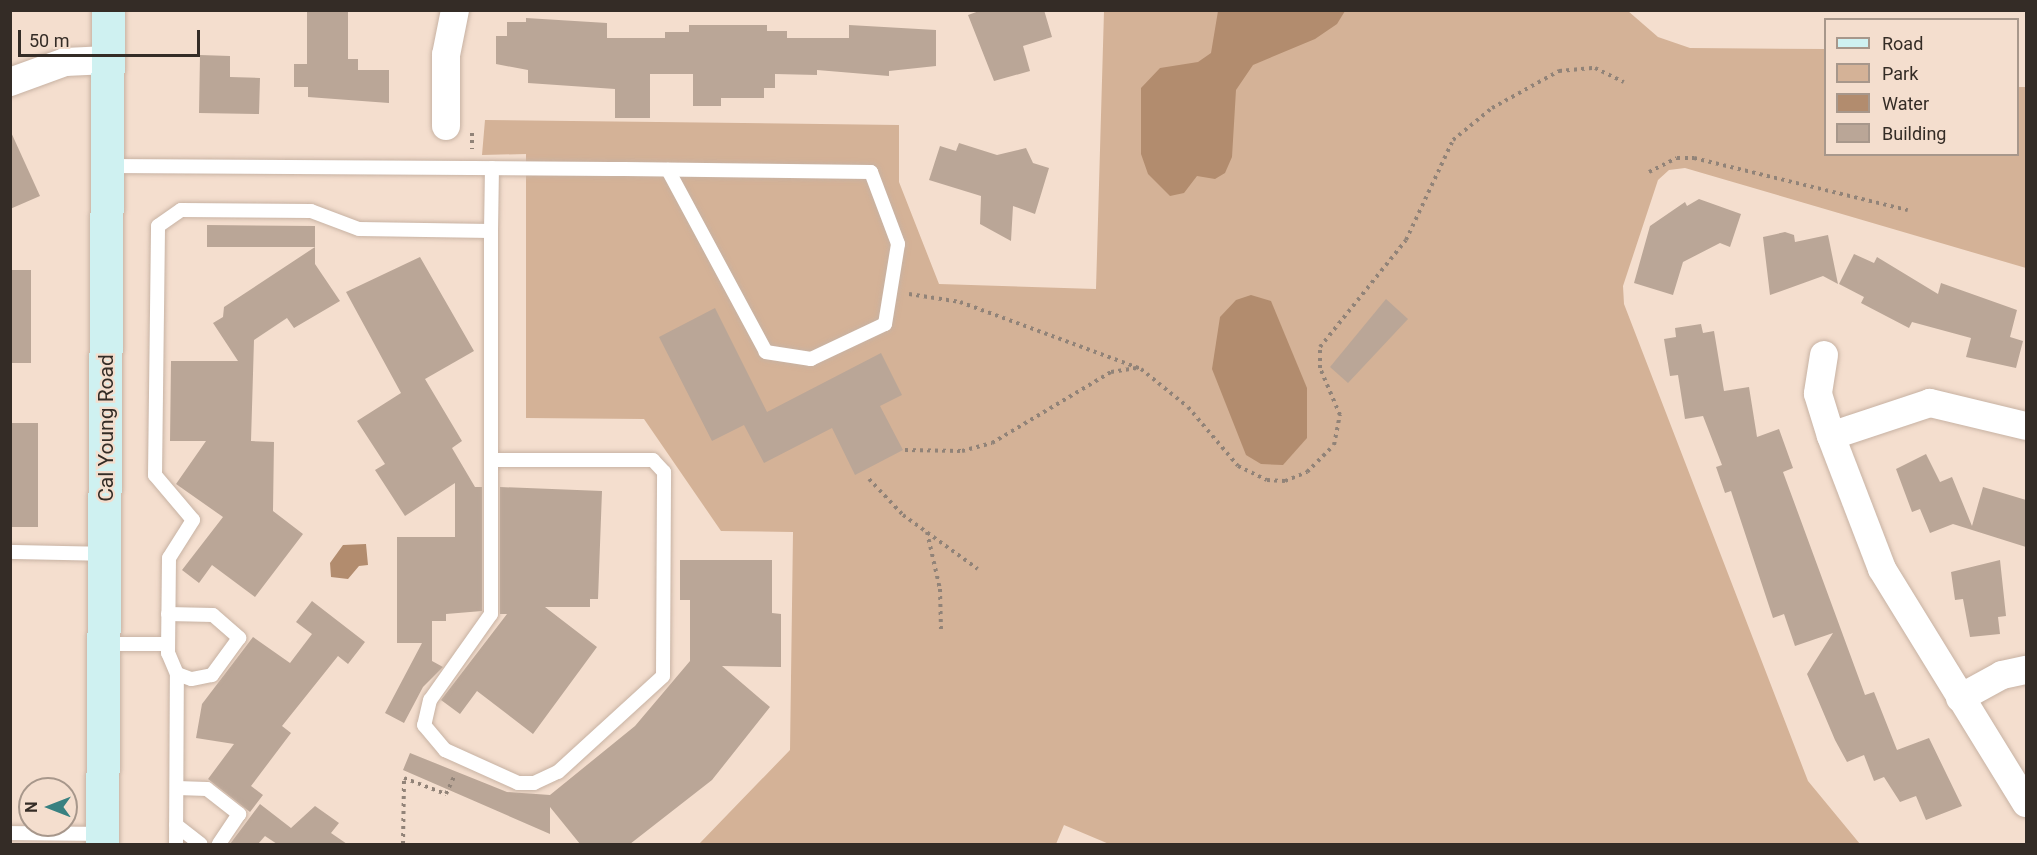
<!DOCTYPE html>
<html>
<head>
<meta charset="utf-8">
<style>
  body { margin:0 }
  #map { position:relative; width:2037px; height:855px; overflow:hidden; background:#f4dece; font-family:Roboto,sans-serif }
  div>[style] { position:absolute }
  .green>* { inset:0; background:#d4b297 }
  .water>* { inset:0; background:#b28c6e }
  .building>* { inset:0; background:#baa697; transform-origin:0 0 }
  .path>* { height:4px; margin-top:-2px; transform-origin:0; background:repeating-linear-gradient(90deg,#918378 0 3px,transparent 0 7.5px) }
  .roads { filter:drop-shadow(0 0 2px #c7b2a3) drop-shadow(0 0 2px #c7b2a3) }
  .lane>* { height:14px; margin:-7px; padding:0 7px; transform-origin:7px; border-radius:7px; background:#fff }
  .street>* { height:28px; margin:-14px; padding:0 14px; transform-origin:14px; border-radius:14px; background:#fff }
  .secondary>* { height:33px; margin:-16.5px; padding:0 16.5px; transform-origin:16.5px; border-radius:16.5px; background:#cff1f1 }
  span { translate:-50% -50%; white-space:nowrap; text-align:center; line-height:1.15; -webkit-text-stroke:4.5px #f4dece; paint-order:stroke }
  .street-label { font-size:21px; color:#342c26 }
  .frame { position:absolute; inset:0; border:12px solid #342c26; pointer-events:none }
  .legend { position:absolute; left:1824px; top:18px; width:195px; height:138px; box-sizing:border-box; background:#f4dece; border:2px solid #a7978b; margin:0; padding:8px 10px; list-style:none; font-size:18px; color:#342c26 }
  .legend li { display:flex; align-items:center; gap:12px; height:30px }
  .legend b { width:30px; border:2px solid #a7978b }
  .north { position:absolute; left:18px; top:777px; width:60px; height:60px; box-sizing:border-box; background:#f4dece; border:2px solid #a7978b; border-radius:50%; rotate:270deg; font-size:16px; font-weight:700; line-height:24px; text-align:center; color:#342c26 }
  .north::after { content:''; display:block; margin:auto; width:21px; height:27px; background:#388181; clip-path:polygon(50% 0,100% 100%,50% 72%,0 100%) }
  .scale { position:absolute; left:18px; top:30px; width:182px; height:27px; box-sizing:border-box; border:3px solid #342c26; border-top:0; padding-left:8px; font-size:18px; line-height:21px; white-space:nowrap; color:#342c26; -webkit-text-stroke:4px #f4dece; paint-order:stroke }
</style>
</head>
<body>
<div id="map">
  <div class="green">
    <i style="clip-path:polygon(1104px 11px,1628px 11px,1658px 37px,1690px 48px,1825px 49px,1826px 154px,2018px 154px,2018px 87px,2026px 87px,2026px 268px,1685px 168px,1669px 170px,1658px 180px,1623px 286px,1624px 304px,1808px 781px,1860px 844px,1109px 844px,1064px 825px,1056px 844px,699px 844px,790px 750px,793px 532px,721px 531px,644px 419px,526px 418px,526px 154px,482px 155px,485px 120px,899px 125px,899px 182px,939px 284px,1096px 289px)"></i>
  </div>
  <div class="water">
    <i style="clip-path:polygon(1218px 11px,1345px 11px,1337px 24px,1315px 39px,1253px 65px,1236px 90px,1232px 157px,1225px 173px,1215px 179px,1197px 176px,1184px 193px,1170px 196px,1148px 174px,1141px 154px,1141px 88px,1160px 68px,1198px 62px,1211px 53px)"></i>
    <i style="clip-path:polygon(1251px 295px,1271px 301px,1307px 388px,1307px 438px,1283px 465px,1261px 464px,1246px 455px,1212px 369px,1220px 317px,1236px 300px)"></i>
    <i style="clip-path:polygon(366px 544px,368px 565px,359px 566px,348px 579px,331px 577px,330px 563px,343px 545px)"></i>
  </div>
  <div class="building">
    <i style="clip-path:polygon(307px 10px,348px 10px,348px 59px,358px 59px,358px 70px,389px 70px,389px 103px,308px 97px,308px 87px,294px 87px,294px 64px,307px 64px)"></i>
    <i style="clip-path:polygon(982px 10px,1044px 10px,1052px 37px,1023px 46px,1030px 71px,994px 81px,968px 15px)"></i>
    <i style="clip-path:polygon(526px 18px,607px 23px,607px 38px,665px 38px,665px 32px,689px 32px,689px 25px,767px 25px,767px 31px,787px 31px,787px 38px,849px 38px,849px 25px,936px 30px,936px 66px,889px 71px,889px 76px,817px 70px,817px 75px,775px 74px,775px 88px,764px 88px,764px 98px,721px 98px,721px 106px,693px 106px,693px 74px,650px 74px,650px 118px,615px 118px,615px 89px,528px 83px,528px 70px,496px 64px,496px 36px,507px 36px,507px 22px,526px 22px)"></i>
    <i style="clip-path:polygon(200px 55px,230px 56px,230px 77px,260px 78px,259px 114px,199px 113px)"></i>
    <i style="clip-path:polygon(10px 130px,40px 196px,10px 209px)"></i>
    <i style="clip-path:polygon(959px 143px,997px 155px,1026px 148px,1033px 163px,1049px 168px,1035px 214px,1013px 206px,1011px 241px,980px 224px,981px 196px,929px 180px,940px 146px,956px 151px)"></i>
    <i style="clip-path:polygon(1699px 199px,1741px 214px,1730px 247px,1720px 243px,1683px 262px,1673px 295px,1634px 283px,1650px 226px,1685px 202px,1687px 206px)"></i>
    <i style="clip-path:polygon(207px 225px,315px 226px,315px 264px,340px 301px,294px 328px,287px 318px,254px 340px,251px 441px,274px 442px,273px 511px,303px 534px,255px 597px,212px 565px,199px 583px,182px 570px,223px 517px,176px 484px,206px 441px,170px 441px,171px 361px,238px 361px,213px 323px,223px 317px,224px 307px,315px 247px,207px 247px)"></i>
    <i style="clip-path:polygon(1785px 232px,1794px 235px,1795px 242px,1828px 235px,1838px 284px,1823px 276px,1770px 295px,1763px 237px)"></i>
    <i style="clip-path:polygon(1854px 254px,1874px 263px,1877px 257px,1938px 294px,1941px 283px,2017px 310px,2010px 337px,2023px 341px,2016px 368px,1966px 357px,1971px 338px,1912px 322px,1909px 328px,1861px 303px,1864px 297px,1839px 284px)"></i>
    <i style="clip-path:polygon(420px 257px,474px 351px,425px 379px,462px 441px,452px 448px,475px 487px,482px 487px,482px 611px,446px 614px,446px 621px,432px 621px,432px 661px,443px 667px,423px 687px,404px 723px,385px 713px,422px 643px,397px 643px,397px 537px,455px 537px,455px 483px,405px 516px,375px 470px,385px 464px,357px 421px,401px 393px,346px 292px)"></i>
    <i style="left:10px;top:270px;width:21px;height:93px"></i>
    <i style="clip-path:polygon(1386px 299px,1408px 319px,1348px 383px,1330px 367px)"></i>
    <i style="clip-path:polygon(715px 308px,767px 412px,881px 353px,902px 395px,880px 406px,903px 450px,855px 475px,832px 428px,764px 463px,744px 425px,712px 441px,659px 337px)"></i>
    <i style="clip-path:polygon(1701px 324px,1703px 333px,1714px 331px,1724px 391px,1749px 387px,1757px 437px,1779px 429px,1793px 468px,1783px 472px,1865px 695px,1874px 692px,1897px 750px,1929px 738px,1962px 806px,1926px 820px,1916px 796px,1900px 802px,1884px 777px,1874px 781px,1864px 755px,1847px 762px,1835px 740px,1807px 674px,1833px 633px,1795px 646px,1784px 614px,1773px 618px,1731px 491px,1725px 493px,1716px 467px,1722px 465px,1703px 416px,1685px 419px,1678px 375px,1670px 376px,1664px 339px,1676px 337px,1675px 328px)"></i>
    <i style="left:10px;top:423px;width:28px;height:104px"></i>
    <i style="clip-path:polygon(1926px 454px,1940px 482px,1952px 477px,1972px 526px,1983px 487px,2026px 500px,2026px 547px,1953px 524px,1930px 533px,1920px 509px,1912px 512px,1896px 469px)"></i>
    <i style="clip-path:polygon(500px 487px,602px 491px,598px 599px,590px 599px,590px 607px,545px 607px,597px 647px,533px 734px,477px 691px,460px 714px,441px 700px,507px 614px,500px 614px)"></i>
    <i style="clip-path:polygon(680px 560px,772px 560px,772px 613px,781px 614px,781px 667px,722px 666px,770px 707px,712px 780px,630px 844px,580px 844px,550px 807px,550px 834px,403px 770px,410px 753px,507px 792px,550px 795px,635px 726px,690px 661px,690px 600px,680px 600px)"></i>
    <i style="clip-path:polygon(2000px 560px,2006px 616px,1998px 617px,2000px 634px,1970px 637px,1963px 599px,1955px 600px,1951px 572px)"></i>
    <i style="clip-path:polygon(312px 601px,365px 642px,348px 664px,338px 656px,282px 726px,291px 733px,251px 786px,263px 795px,250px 812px,208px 779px,234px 744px,196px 738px,202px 704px,253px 637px,290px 663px,312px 634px,296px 622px)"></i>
    <i style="clip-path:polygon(260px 804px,291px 828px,315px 806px,339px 823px,331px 833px,347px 844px,277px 844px,265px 836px,258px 844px,230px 844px)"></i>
  </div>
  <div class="path">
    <i style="left:472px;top:133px;width:16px;rotate:90deg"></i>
    <i style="left:1649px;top:172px;width:31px;rotate:-27deg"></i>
    <i style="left:1677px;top:158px;width:17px"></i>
    <i style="left:1694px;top:158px;width:220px;rotate:13.7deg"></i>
    <i style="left:909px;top:294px;width:52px;rotate:8.9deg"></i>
    <i style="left:960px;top:302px;width:193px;rotate:20.3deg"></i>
    <i style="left:1141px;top:369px;width:60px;rotate:39deg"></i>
    <i style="left:1188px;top:407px;width:77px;rotate:49.7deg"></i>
    <i style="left:1238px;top:466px;width:32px;rotate:26deg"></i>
    <i style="left:1267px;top:480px;width:18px;rotate:3deg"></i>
    <i style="left:1285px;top:481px;width:24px;rotate:-22deg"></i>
    <i style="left:1307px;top:472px;width:38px;rotate:-45deg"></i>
    <i style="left:1334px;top:445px;width:31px;rotate:-79deg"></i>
    <i style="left:1340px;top:415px;width:51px;rotate:-113.1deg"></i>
    <i style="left:1320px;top:368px;width:21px;rotate:-90deg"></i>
    <i style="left:1320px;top:347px;width:137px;rotate:-51.2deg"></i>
    <i style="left:1406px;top:240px;width:110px;rotate:-64.8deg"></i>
    <i style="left:1453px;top:140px;width:50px;rotate:-39.4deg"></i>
    <i style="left:1492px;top:108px;width:77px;rotate:-28.9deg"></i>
    <i style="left:1559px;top:71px;width:36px;rotate:-5deg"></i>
    <i style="left:1595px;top:68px;width:32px;rotate:26deg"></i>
    <i style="left:905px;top:450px;width:57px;rotate:1deg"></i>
    <i style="left:962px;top:451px;width:31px;rotate:-15deg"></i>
    <i style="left:992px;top:443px;width:139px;rotate:-30.8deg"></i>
    <i style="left:1111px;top:372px;width:26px;rotate:-9deg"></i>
    <i style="left:869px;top:479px;width:50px;rotate:46.6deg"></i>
    <i style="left:903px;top:515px;width:92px;rotate:35.8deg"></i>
    <i style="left:927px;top:532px;width:58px;rotate:77.2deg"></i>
    <i style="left:940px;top:589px;width:40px;rotate:88.6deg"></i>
    <i style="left:403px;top:844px;width:66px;rotate:-89.1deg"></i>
    <i style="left:404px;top:778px;width:45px;rotate:20.9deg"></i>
    <i style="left:446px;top:794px;width:21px;rotate:-65deg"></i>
  </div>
  <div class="roads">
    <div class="lane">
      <i style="left:107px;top:166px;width:365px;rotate:0.3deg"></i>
      <i style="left:472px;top:168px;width:152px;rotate:0.4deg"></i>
      <i style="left:624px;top:169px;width:247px;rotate:0.7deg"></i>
      <i style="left:871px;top:172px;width:77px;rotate:69.4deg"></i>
      <i style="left:898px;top:244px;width:81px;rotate:99.2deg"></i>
      <i style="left:885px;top:324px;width:82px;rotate:154.7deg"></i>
      <i style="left:811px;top:359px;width:46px;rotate:-171.2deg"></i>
      <i style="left:766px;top:352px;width:207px;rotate:-118.3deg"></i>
      <i style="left:491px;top:231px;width:383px;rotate:90deg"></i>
      <i style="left:491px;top:614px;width:105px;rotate:125.3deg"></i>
      <i style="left:430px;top:700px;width:26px;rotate:103deg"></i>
      <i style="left:424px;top:725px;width:33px;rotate:50deg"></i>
      <i style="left:445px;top:750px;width:80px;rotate:24.3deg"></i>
      <i style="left:518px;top:783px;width:16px"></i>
      <i style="left:534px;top:783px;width:26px;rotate:-25deg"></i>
      <i style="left:558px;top:772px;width:142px;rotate:-42.4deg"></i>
      <i style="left:663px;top:676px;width:204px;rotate:-89.7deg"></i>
      <i style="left:664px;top:472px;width:16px;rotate:-133deg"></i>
      <i style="left:653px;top:460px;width:161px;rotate:180deg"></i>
      <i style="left:10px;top:552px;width:94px;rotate:1.2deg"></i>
      <i style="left:168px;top:614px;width:45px;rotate:1.3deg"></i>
      <i style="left:213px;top:615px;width:35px;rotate:41deg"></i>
      <i style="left:239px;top:638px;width:46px;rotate:126.1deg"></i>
      <i style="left:212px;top:675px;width:21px;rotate:169deg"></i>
      <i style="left:191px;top:679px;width:15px;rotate:-160deg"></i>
      <i style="left:104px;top:644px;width:64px"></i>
      <i style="left:177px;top:788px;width:30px;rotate:2deg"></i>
      <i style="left:207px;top:789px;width:41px;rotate:38deg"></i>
      <i style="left:239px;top:814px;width:36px;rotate:124deg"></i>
      <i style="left:176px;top:825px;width:31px;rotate:38deg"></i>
      <i style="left:10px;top:833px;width:92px;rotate:0.6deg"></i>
      <i style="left:176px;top:844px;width:170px;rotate:-89.7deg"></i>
      <i style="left:177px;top:674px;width:23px;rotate:-113deg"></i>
      <i style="left:168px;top:653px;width:95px;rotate:-89.4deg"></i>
      <i style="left:169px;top:558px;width:45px;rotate:-57.7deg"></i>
      <i style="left:193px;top:520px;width:59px;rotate:-130.2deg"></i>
      <i style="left:155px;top:475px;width:249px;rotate:-89.3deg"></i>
      <i style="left:158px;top:226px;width:28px;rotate:-35deg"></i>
      <i style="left:181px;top:210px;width:130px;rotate:0.4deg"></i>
      <i style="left:311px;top:211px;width:51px;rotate:20.6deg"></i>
      <i style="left:359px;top:229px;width:132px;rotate:0.9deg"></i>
      <i style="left:491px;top:231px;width:63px;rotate:-89.1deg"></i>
    </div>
    <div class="street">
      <i style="left:10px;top:82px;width:59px;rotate:-20deg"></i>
      <i style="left:65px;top:62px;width:43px;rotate:-2.7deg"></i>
      <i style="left:446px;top:126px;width:71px;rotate:-90deg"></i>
      <i style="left:446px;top:55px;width:46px;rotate:-78.7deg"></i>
      <i style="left:1824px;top:355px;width:39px;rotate:99deg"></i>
      <i style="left:1818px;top:394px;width:44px;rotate:72.8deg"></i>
      <i style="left:2026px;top:426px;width:99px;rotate:-166.5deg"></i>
      <i style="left:1930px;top:403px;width:104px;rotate:161.6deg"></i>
      <i style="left:1831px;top:436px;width:142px;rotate:69deg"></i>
      <i style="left:1882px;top:569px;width:275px;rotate:58.4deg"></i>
      <i style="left:1960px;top:698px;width:48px;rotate:-28.7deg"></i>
      <i style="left:2002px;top:675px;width:25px;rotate:-12deg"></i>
    </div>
    <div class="secondary">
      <i style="left:102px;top:844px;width:834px;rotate:-89.59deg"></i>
    </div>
  </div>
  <div class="street-label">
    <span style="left:106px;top:428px;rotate:-90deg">Cal Young Road</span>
  </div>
  <div class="frame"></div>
  <ul class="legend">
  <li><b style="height:8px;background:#cff1f1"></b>Road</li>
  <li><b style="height:16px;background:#d4b297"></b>Park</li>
  <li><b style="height:16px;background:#b28c6e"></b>Water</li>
  <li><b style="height:16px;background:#baa697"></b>Building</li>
  </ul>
  <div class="north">N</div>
  <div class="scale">50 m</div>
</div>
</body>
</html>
